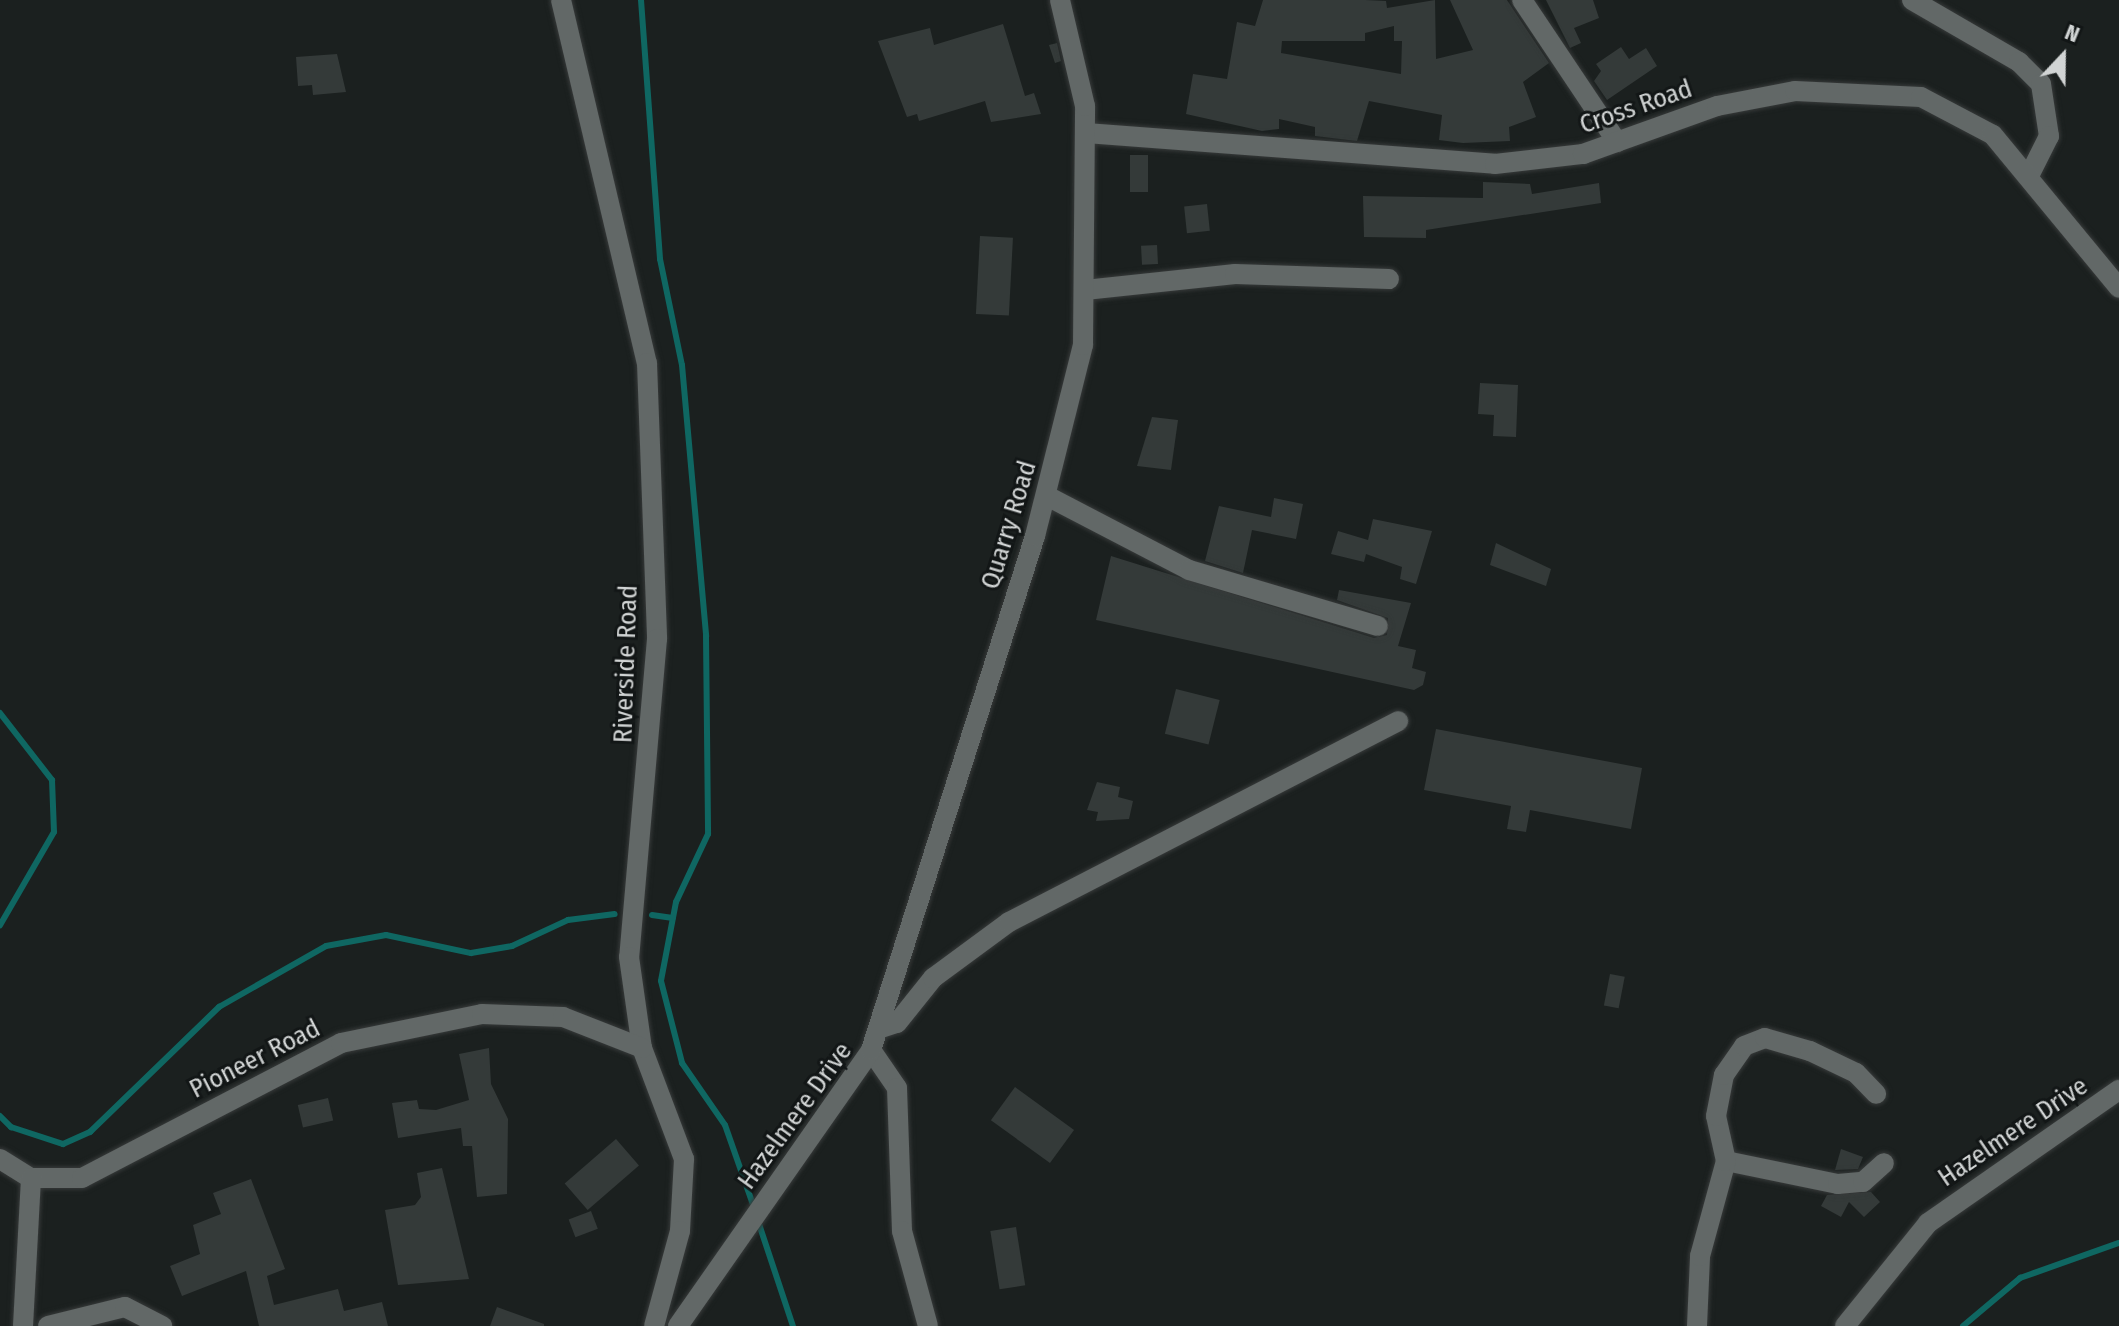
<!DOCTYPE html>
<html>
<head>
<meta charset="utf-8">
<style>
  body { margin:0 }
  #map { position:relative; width:2119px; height:1326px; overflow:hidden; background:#1b201f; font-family:"Fira Sans Condensed",sans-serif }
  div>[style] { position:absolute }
  .stream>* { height:6px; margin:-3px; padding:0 3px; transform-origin:3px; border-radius:3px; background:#0f6762 }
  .building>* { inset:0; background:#343a39; transform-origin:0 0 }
  .roads { filter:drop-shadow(0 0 2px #373a3a) drop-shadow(0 0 2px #373a3a) }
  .minor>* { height:20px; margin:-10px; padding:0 10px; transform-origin:10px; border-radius:10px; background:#626867 }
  span { translate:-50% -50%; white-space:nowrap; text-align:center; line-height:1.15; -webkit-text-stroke:6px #121616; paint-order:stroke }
  .street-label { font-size:26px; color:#d1d4d4 }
  .north { position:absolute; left:2023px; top:16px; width:80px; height:80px; -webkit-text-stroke:6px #121616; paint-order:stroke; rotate:22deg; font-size:22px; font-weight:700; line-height:32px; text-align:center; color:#d1d4d4 }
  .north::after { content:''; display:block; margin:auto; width:28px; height:36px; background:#d1d4d4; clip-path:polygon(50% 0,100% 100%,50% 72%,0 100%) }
</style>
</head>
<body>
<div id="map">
  <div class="stream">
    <i style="left:641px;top:0;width:260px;rotate:85.8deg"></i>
    <i style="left:660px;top:259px;width:108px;rotate:78.3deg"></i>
    <i style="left:682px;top:365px;width:272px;rotate:84.9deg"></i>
    <i style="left:706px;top:636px;width:198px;rotate:89.4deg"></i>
    <i style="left:708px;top:834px;width:75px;rotate:115.2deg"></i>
    <i style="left:676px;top:902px;width:80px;rotate:100.8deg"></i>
    <i style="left:661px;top:981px;width:85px;rotate:75.6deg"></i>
    <i style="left:682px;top:1063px;width:75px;rotate:55.3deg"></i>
    <i style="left:725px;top:1125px;width:90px;rotate:70.6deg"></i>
    <i style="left:0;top:713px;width:85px;rotate:52.2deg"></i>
    <i style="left:52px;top:780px;width:52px;rotate:87.8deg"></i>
    <i style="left:54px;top:832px;width:108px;rotate:120.1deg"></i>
    <i style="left:652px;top:915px;width:21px;rotate:8deg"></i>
    <i style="left:0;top:1116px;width:16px;rotate:45deg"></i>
    <i style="left:11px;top:1127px;width:55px;rotate:18.1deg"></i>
    <i style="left:63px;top:1144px;width:30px;rotate:-24deg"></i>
    <i style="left:90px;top:1132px;width:180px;rotate:-44.1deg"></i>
    <i style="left:219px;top:1007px;width:123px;rotate:-29.7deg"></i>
    <i style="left:326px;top:946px;width:61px;rotate:-10.4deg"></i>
    <i style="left:386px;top:935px;width:87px;rotate:12deg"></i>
    <i style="left:471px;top:953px;width:42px;rotate:-9.7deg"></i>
    <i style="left:512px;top:946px;width:62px;rotate:-24.9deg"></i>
    <i style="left:568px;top:920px;width:47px;rotate:-7.3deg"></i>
    <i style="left:758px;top:1221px;width:111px;rotate:71.6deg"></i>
    <i style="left:1963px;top:1326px;width:75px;rotate:-40.1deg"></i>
    <i style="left:2020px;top:1278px;width:105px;rotate:-19.5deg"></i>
  </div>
  <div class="building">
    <i style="clip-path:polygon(evenodd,1263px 0,1365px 0,1386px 1px,1387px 8px,1435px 0,1436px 59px,1473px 50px,1450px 0,1507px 0,1549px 63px,1523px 82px,1536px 117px,1509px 127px,1510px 141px,1463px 143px,1439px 140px,1442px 115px,1369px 101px,1357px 141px,1315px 136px,1315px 127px,1279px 119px,1279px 129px,1262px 131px,1186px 114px,1193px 74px,1227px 79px,1237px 22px,1255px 26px,1263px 0,1394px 26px,1394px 41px,1402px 41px,1401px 74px,1281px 53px,1282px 41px,1365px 41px,1365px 33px,1394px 26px)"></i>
    <i style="clip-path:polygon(1546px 0,1593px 0,1599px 18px,1574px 28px,1581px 43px,1570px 48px)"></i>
    <i style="clip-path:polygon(1003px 24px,1025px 96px,1034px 93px,1041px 114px,991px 122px,985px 101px,919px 121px,917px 114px,907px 117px,878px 41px,930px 28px,934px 45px)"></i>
    <i style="clip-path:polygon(1057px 43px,1061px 61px,1055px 63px,1049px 45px)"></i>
    <i style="clip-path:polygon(1621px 47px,1629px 59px,1646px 48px,1657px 66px,1607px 100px,1594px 81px,1601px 71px,1596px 64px)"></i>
    <i style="clip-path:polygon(337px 54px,346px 92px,313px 95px,312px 85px,298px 86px,296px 57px)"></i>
    <i style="left:1130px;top:155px;width:18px;height:37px"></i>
    <i style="clip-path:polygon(1483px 182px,1530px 184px,1532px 194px,1599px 183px,1601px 203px,1426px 230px,1426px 238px,1364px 237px,1363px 196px,1483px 198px)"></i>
    <i style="left:1207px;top:204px;width:27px;height:23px;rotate:84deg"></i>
    <i style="left:980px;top:236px;width:33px;height:78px;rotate:3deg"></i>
    <i style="left:1157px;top:245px;width:19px;height:16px;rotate:87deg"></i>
    <i style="clip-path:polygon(1480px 383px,1518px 385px,1516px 437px,1493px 436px,1494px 415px,1478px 414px)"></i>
    <i style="clip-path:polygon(1152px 417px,1178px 420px,1171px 470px,1137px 466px)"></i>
    <i style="clip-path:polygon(1274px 498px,1303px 504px,1296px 539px,1252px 530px,1243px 573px,1205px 561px,1219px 506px,1271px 517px)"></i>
    <i style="clip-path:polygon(1373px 519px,1432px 531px,1416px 584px,1400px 579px,1402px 567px,1366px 554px,1364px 562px,1331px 554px,1338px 531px,1368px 540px)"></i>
    <i style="clip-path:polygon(1496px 543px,1551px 569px,1546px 586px,1490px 565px)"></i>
    <i style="clip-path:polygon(1111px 556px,1374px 638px,1387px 635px,1388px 618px,1337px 600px,1339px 590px,1411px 603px,1398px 646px,1416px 650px,1412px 668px,1426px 672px,1423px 685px,1414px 690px,1096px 620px)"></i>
    <i style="left:1176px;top:689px;width:45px;height:46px;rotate:14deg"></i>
    <i style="clip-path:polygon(1436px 729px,1642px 768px,1631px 829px,1530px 810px,1526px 832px,1507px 829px,1511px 806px,1424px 790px)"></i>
    <i style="clip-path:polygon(1097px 782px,1120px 787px,1118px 797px,1133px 801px,1129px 819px,1096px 821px,1098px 812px,1087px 810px)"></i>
    <i style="left:1610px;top:974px;width:15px;height:32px;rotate:11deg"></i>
    <i style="clip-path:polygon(489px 1048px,491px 1084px,508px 1119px,507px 1194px,477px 1197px,472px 1146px,463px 1146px,461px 1128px,398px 1138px,392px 1103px,417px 1100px,419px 1109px,436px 1110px,469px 1100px,459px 1054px)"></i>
    <i style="left:1015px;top:1087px;width:73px;height:41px;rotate:36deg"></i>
    <i style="left:328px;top:1098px;width:23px;height:31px;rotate:77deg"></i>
    <i style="left:616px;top:1139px;width:35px;height:68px;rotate:49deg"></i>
    <i style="clip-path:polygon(1841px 1149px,1863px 1157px,1858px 1169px,1835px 1170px)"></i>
    <i style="clip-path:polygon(442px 1168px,469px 1279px,398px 1285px,385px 1210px,415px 1205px,421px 1197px,417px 1173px)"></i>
    <i style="clip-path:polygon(251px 1179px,285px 1269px,267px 1276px,274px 1305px,338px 1289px,344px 1311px,382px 1302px,388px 1326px,259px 1326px,246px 1271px,182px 1296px,170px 1266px,200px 1254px,193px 1225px,221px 1214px,213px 1193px)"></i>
    <i style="clip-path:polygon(1871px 1192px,1880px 1202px,1864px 1217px,1849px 1202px,1841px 1217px,1821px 1206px,1827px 1195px)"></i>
    <i style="left:591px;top:1211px;width:19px;height:24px;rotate:69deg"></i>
    <i style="left:1016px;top:1227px;width:59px;height:26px;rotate:81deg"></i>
    <i style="clip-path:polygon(497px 1307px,544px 1324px,544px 1326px,490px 1326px)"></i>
  </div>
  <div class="roads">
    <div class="minor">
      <i style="left:561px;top:0;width:373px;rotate:76.7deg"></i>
      <i style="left:647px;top:363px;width:276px;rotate:87.9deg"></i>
      <i style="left:657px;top:639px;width:319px;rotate:95deg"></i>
      <i style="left:629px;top:957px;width:92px;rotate:81.9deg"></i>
      <i style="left:642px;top:1048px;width:119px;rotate:69.3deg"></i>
      <i style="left:684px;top:1159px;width:72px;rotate:93.2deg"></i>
      <i style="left:680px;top:1231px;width:98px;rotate:105.3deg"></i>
      <i style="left:1522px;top:0;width:171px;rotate:56.2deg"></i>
      <i style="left:1912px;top:0;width:124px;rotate:30.1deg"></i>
      <i style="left:2019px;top:62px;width:31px;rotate:45deg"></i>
      <i style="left:2041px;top:84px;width:53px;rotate:81.3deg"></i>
      <i style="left:2049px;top:136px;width:40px;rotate:116.6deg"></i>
      <i style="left:1086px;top:133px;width:410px;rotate:4.3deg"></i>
      <i style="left:1495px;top:164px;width:89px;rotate:-6.5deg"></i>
      <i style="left:1583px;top:154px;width:142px;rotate:-19.7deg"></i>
      <i style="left:1717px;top:106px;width:79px;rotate:-10.9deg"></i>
      <i style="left:1795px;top:91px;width:126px;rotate:2.7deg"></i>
      <i style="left:1921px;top:97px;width:81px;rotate:27.8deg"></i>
      <i style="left:1993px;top:135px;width:198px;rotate:50.5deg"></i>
      <i style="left:1085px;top:290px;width:151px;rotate:-6.1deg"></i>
      <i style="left:1235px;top:274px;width:154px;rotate:1.9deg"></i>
      <i style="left:1047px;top:496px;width:160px;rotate:27.5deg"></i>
      <i style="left:1189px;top:570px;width:197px;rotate:16.5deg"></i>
      <i style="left:878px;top:1029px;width:20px;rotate:-18deg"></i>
      <i style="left:897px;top:1023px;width:58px;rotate:-51.3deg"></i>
      <i style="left:933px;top:978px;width:94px;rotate:-36.4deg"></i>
      <i style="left:1009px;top:922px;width:438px;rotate:-27.3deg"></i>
      <i style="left:871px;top:1050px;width:46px;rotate:55.6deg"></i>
      <i style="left:897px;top:1088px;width:143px;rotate:88deg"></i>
      <i style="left:902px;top:1231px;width:98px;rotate:74.7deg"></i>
      <i style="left:0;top:1159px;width:36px;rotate:32deg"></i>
      <i style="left:31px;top:1178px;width:51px"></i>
      <i style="left:82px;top:1178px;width:292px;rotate:-27.5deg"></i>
      <i style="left:341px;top:1043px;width:144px;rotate:-11.6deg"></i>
      <i style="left:482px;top:1014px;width:81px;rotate:2.1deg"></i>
      <i style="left:563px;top:1017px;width:85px;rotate:21.4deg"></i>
      <i style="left:1726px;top:1161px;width:114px;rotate:11.6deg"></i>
      <i style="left:1838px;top:1184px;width:25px;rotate:-5deg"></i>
      <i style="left:1863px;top:1182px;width:28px;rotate:-42deg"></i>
      <i style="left:23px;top:1326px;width:148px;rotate:-86.9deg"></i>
      <i style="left:48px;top:1326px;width:79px;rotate:-13.9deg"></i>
      <i style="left:125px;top:1307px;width:42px;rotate:27.2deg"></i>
      <i style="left:678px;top:1326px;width:337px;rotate:-55deg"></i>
      <i style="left:871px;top:1050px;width:540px;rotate:-72.3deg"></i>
      <i style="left:1035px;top:536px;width:197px;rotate:-75.9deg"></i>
      <i style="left:1083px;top:345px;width:239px;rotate:-89.5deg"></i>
      <i style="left:1085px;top:106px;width:109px;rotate:-103.3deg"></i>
      <i style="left:1697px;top:1326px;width:70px;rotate:-87.5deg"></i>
      <i style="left:1700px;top:1256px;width:98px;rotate:-74.7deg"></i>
      <i style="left:1726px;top:1161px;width:46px;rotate:-102.5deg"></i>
      <i style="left:1716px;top:1116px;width:42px;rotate:-79deg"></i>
      <i style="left:1724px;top:1075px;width:35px;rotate:-55deg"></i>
      <i style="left:1744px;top:1046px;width:22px;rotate:-21deg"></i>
      <i style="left:1765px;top:1038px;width:47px;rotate:16.1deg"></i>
      <i style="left:1810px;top:1051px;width:51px;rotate:25.6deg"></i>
      <i style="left:1856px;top:1073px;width:29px;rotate:46deg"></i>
      <i style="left:1845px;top:1326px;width:132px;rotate:-51.1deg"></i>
      <i style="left:1928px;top:1223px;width:233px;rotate:-34.9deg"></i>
    </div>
  </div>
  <div class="street-label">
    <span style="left:1636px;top:107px;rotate:-19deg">Cross Road</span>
    <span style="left:1009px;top:525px;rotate:-73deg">Quarry Road</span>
    <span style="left:626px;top:664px;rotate:-88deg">Riverside Road</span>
    <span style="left:255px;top:1059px;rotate:-27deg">Pioneer Road</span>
    <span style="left:795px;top:1116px;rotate:-54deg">Hazelmere Drive</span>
    <span style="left:2013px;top:1132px;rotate:-34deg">Hazelmere Drive</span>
  </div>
  <div class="north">N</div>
</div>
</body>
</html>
